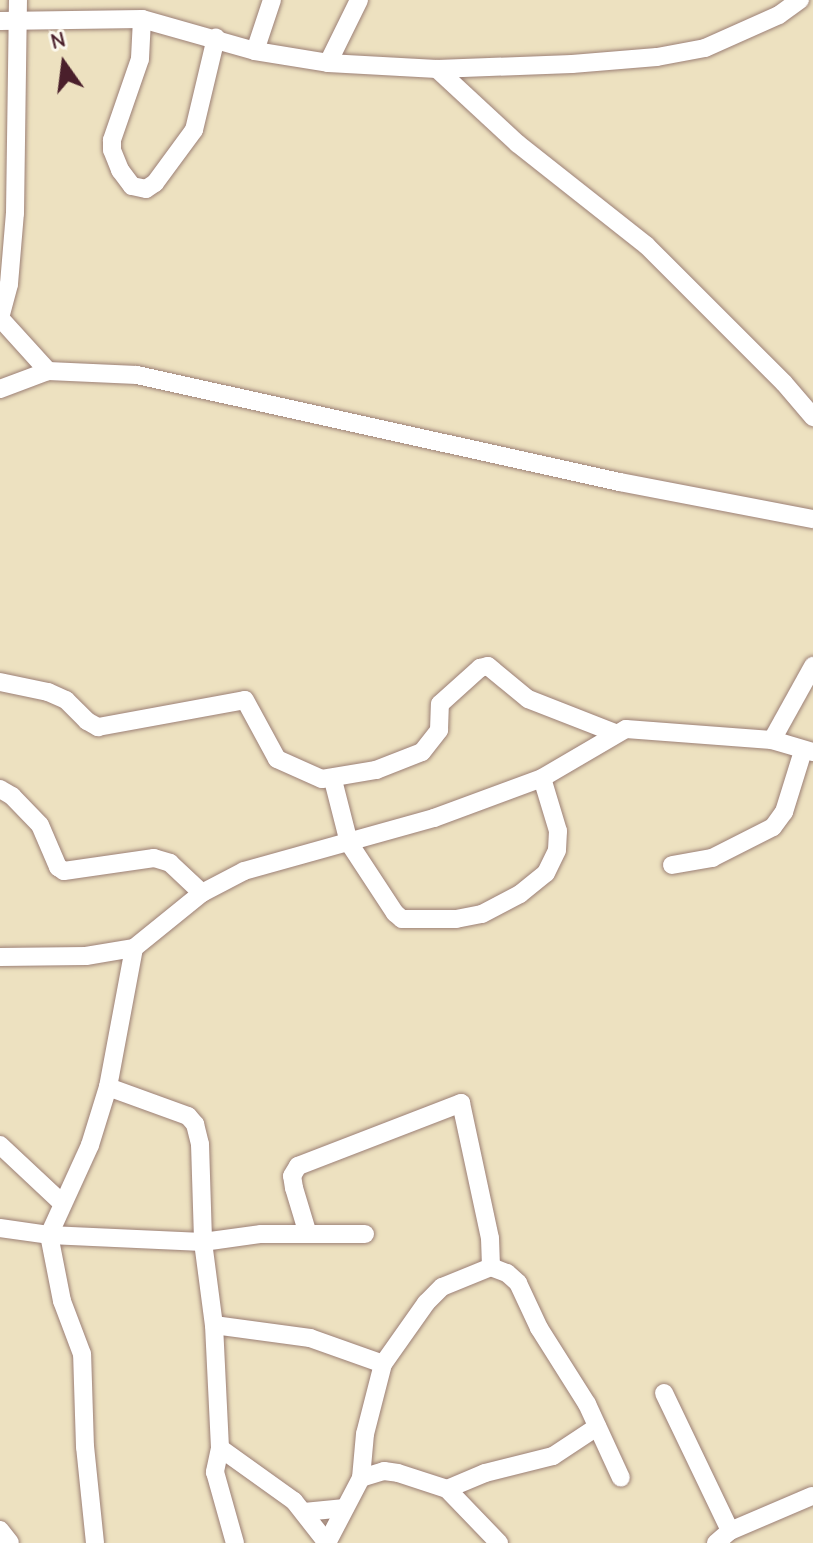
<!DOCTYPE html>
<html>
<head>
<meta charset="utf-8">
<style>
  body { margin:0 }
  #map { position:relative; width:813px; height:1543px; overflow:hidden; background:#ede1c0; font-family:"Comic Neue",sans-serif }
  div>[style] { position:absolute }
  .roads { filter:drop-shadow(0 0 2px #9c8076) drop-shadow(0 0 2px #9c8076) }
  .minor>* { height:18px; margin:-9px; padding:0 9px; transform-origin:9px; border-radius:9px; background:#fff }
  span { translate:-50% -50%; white-space:nowrap; text-align:center; line-height:1.15; -webkit-text-stroke:8px #fbf7ec; paint-order:stroke }
  .north { position:absolute; left:24px; top:24px; width:80px; height:80px; -webkit-text-stroke:6px #fbf7ec; paint-order:stroke; rotate:346deg; font-size:22px; font-weight:700; line-height:32px; text-align:center; color:#4a1f2b }
  .north::after { content:''; display:block; margin:auto; width:28px; height:36px; background:#4a1f2b; clip-path:polygon(50% 0,100% 100%,50% 72%,0 100%) }
</style>
</head>
<body>
<div id="map">
  <div class="roads">
    <div class="minor">
      <i style="left:142px;top:19px;width:40px;rotate:92.9deg"></i>
      <i style="left:140px;top:59px;width:86px;rotate:109.1deg"></i>
      <i style="left:112px;top:140px;width:10px;rotate:90deg"></i>
      <i style="left:112px;top:150px;width:22px;rotate:68deg"></i>
      <i style="left:120px;top:170px;width:20px;rotate:53deg"></i>
      <i style="left:132px;top:186px;width:14px;rotate:12deg"></i>
      <i style="left:146px;top:189px;width:11px;rotate:-34deg"></i>
      <i style="left:155px;top:183px;width:66px;rotate:-53.7deg"></i>
      <i style="left:194px;top:130px;width:95px;rotate:-76.6deg"></i>
      <i style="left:0;top:21px;width:142px;rotate:-0.8deg"></i>
      <i style="left:142px;top:19px;width:117px;rotate:15.8deg"></i>
      <i style="left:255px;top:51px;width:74px;rotate:9.3deg"></i>
      <i style="left:328px;top:63px;width:109px;rotate:3.2deg"></i>
      <i style="left:437px;top:69px;width:135px;rotate:-2.1deg"></i>
      <i style="left:572px;top:64px;width:85px;rotate:-4.7deg"></i>
      <i style="left:657px;top:57px;width:49px;rotate:-10.6deg"></i>
      <i style="left:705px;top:48px;width:81px;rotate:-24deg"></i>
      <i style="left:779px;top:15px;width:26px;rotate:-36deg"></i>
      <i style="left:255px;top:51px;width:54px;rotate:-71.6deg"></i>
      <i style="left:328px;top:63px;width:70px;rotate:-63.8deg"></i>
      <i style="left:437px;top:69px;width:110px;rotate:42.8deg"></i>
      <i style="left:518px;top:144px;width:163px;rotate:38.3deg"></i>
      <i style="left:646px;top:245px;width:195px;rotate:45deg"></i>
      <i style="left:784px;top:383px;width:45px;rotate:49.5deg"></i>
      <i style="left:0;top:318px;width:35px;rotate:-75deg"></i>
      <i style="left:9px;top:284px;width:71px;rotate:-85.2deg"></i>
      <i style="left:15px;top:213px;width:213px;rotate:-89.2deg"></i>
      <i style="left:0;top:318px;width:72px;rotate:47.8deg"></i>
      <i style="left:0;top:389px;width:51px;rotate:-20.6deg"></i>
      <i style="left:48px;top:371px;width:89px;rotate:2.6deg"></i>
      <i style="left:137px;top:375px;width:495px;rotate:12.5deg"></i>
      <i style="left:620px;top:482px;width:197px;rotate:10.9deg"></i>
      <i style="left:0;top:682px;width:49px;rotate:11.8deg"></i>
      <i style="left:48px;top:692px;width:20px;rotate:24deg"></i>
      <i style="left:66px;top:700px;width:30px;rotate:45deg"></i>
      <i style="left:87px;top:721px;width:13px;rotate:29deg"></i>
      <i style="left:98px;top:727px;width:149px;rotate:-10.4deg"></i>
      <i style="left:245px;top:700px;width:67px;rotate:61.5deg"></i>
      <i style="left:277px;top:759px;width:49px;rotate:24deg"></i>
      <i style="left:322px;top:779px;width:55px;rotate:-9.5deg"></i>
      <i style="left:376px;top:770px;width:49px;rotate:-21.4deg"></i>
      <i style="left:422px;top:752px;width:28px;rotate:-52deg"></i>
      <i style="left:439px;top:730px;width:26px;rotate:-88deg"></i>
      <i style="left:440px;top:704px;width:54px;rotate:-42deg"></i>
      <i style="left:480px;top:668px;width:8px;rotate:-14deg"></i>
      <i style="left:488px;top:666px;width:52px;rotate:39.5deg"></i>
      <i style="left:528px;top:699px;width:93px;rotate:21.3deg"></i>
      <i style="left:772px;top:740px;width:85px;rotate:-61deg"></i>
      <i style="left:333px;top:780px;width:65px;rotate:75.7deg"></i>
      <i style="left:349px;top:843px;width:84px;rotate:56.7deg"></i>
      <i style="left:395px;top:913px;width:9px;rotate:41deg"></i>
      <i style="left:402px;top:919px;width:54px"></i>
      <i style="left:456px;top:919px;width:26px;rotate:-11deg"></i>
      <i style="left:482px;top:914px;width:43px;rotate:-27.8deg"></i>
      <i style="left:520px;top:894px;width:33px;rotate:-39deg"></i>
      <i style="left:546px;top:873px;width:25px;rotate:-64deg"></i>
      <i style="left:557px;top:850px;width:19px;rotate:-87deg"></i>
      <i style="left:558px;top:831px;width:55px;rotate:-106.8deg"></i>
      <i style="left:0;top:789px;width:14px;rotate:30deg"></i>
      <i style="left:12px;top:796px;width:40px;rotate:46deg"></i>
      <i style="left:40px;top:825px;width:46px;rotate:66.8deg"></i>
      <i style="left:58px;top:867px;width:7px;rotate:34deg"></i>
      <i style="left:64px;top:871px;width:91px;rotate:-8.2deg"></i>
      <i style="left:154px;top:858px;width:17px;rotate:17deg"></i>
      <i style="left:170px;top:863px;width:44px;rotate:43.2deg"></i>
      <i style="left:672px;top:865px;width:41px;rotate:-9.9deg"></i>
      <i style="left:712px;top:858px;width:68px;rotate:-26.9deg"></i>
      <i style="left:773px;top:827px;width:19px;rotate:-54deg"></i>
      <i style="left:784px;top:812px;width:64px;rotate:-72.7deg"></i>
      <i style="left:0;top:957px;width:86px;rotate:-0.7deg"></i>
      <i style="left:86px;top:956px;width:49px;rotate:-9.5deg"></i>
      <i style="left:134px;top:948px;width:87px;rotate:-39deg"></i>
      <i style="left:202px;top:893px;width:47px;rotate:-27.6deg"></i>
      <i style="left:244px;top:871px;width:197px;rotate:-15.6deg"></i>
      <i style="left:434px;top:818px;width:115px;rotate:-20.3deg"></i>
      <i style="left:542px;top:778px;width:97px;rotate:-30.3deg"></i>
      <i style="left:626px;top:729px;width:146px;rotate:4.3deg"></i>
      <i style="left:772px;top:740px;width:43px;rotate:16.3deg"></i>
      <i style="left:108px;top:1087px;width:85px;rotate:19.9deg"></i>
      <i style="left:188px;top:1116px;width:11px;rotate:49deg"></i>
      <i style="left:195px;top:1124px;width:21px;rotate:76deg"></i>
      <i style="left:200px;top:1144px;width:98px;rotate:88.2deg"></i>
      <i style="left:203px;top:1242px;width:84px;rotate:82.5deg"></i>
      <i style="left:214px;top:1325px;width:123px;rotate:87.2deg"></i>
      <i style="left:220px;top:1448px;width:25px;rotate:102deg"></i>
      <i style="left:215px;top:1472px;width:74px;rotate:74.3deg"></i>
      <i style="left:0;top:1145px;width:85px;rotate:43.1deg"></i>
      <i style="left:0;top:1228px;width:49px;rotate:8.1deg"></i>
      <i style="left:49px;top:1235px;width:154px;rotate:2.6deg"></i>
      <i style="left:203px;top:1242px;width:59px;rotate:-7.9deg"></i>
      <i style="left:261px;top:1234px;width:104px"></i>
      <i style="left:307px;top:1231px;width:45px;rotate:-106.8deg"></i>
      <i style="left:294px;top:1188px;width:12px;rotate:-99deg"></i>
      <i style="left:292px;top:1176px;width:12px;rotate:-59deg"></i>
      <i style="left:298px;top:1166px;width:175px;rotate:-21.1deg"></i>
      <i style="left:461px;top:1103px;width:138px;rotate:77.9deg"></i>
      <i style="left:490px;top:1238px;width:29px;rotate:88deg"></i>
      <i style="left:214px;top:1325px;width:97px;rotate:7.7deg"></i>
      <i style="left:310px;top:1338px;width:77px;rotate:19.6deg"></i>
      <i style="left:664px;top:1393px;width:153px;rotate:64.4deg"></i>
      <i style="left:220px;top:1448px;width:91px;rotate:35.6deg"></i>
      <i style="left:294px;top:1501px;width:53px;rotate:51.8deg"></i>
      <i style="left:361px;top:1478px;width:24px;rotate:-17deg"></i>
      <i style="left:384px;top:1471px;width:14px;rotate:8deg"></i>
      <i style="left:398px;top:1473px;width:52px;rotate:18.1deg"></i>
      <i style="left:447px;top:1489px;width:41px;rotate:-22.8deg"></i>
      <i style="left:485px;top:1473px;width:70px;rotate:-14deg"></i>
      <i style="left:553px;top:1456px;width:53px;rotate:-33.4deg"></i>
      <i style="left:447px;top:1489px;width:75px;rotate:46.1deg"></i>
      <i style="left:304px;top:1512px;width:41px;rotate:-5.6deg"></i>
      <i style="left:0;top:1530px;width:16px;rotate:52deg"></i>
      <i style="left:95px;top:1543px;width:97px;rotate:-95.9deg"></i>
      <i style="left:85px;top:1447px;width:93px;rotate:-91.8deg"></i>
      <i style="left:82px;top:1354px;width:57px;rotate:-110.7deg"></i>
      <i style="left:62px;top:1301px;width:67px;rotate:-101.1deg"></i>
      <i style="left:49px;top:1235px;width:99px;rotate:-65.5deg"></i>
      <i style="left:90px;top:1145px;width:61px;rotate:-72.8deg"></i>
      <i style="left:108px;top:1087px;width:141px;rotate:-79.4deg"></i>
      <i style="left:327px;top:1543px;width:73px;rotate:-62.4deg"></i>
      <i style="left:361px;top:1478px;width:44px;rotate:-84.8deg"></i>
      <i style="left:365px;top:1434px;width:72px;rotate:-75.6deg"></i>
      <i style="left:383px;top:1364px;width:75px;rotate:-54.8deg"></i>
      <i style="left:426px;top:1303px;width:23px;rotate:-45deg"></i>
      <i style="left:442px;top:1287px;width:53px;rotate:-22.2deg"></i>
      <i style="left:491px;top:1267px;width:17px;rotate:21deg"></i>
      <i style="left:507px;top:1273px;width:15px;rotate:42deg"></i>
      <i style="left:518px;top:1283px;width:50px;rotate:65deg"></i>
      <i style="left:539px;top:1328px;width:90px;rotate:57.7deg"></i>
      <i style="left:587px;top:1404px;width:81px;rotate:65.3deg"></i>
      <i style="left:716px;top:1543px;width:18px;rotate:-41deg"></i>
      <i style="left:730px;top:1531px;width:89px;rotate:-23.1deg"></i>
    </div>
  </div>
  <div class="north">N</div>
</div>
</body>
</html>
